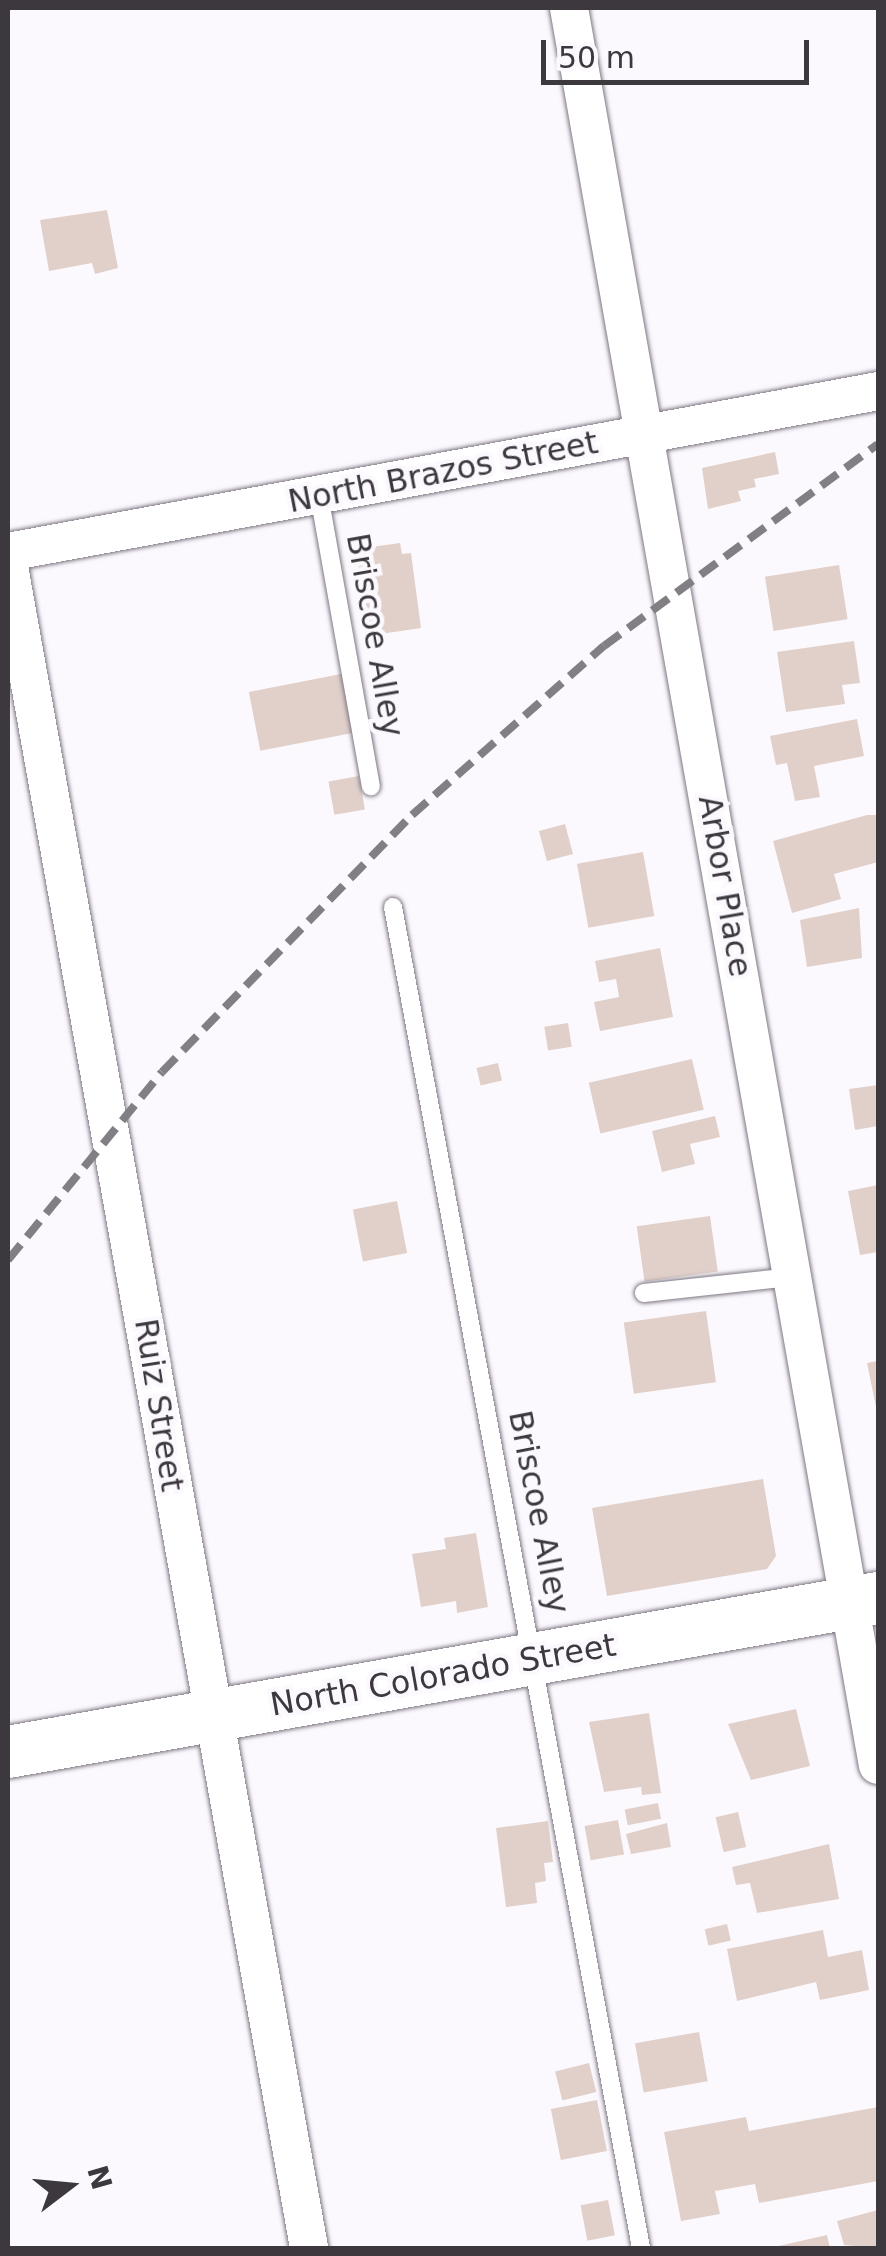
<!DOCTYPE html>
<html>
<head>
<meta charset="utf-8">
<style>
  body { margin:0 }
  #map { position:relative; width:886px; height:2256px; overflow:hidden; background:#fcf9fe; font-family:"DejaVu Sans",sans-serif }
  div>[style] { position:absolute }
  .building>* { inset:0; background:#e1d0ca; transform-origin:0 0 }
  .roads { filter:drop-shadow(0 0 2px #7e7783) drop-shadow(0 0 2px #7e7783) }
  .service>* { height:18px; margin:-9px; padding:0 9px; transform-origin:9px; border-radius:9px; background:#fff }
  .minor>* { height:38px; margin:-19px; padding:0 19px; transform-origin:19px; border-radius:19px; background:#fff }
  .secondary>* { height:52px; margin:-26px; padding:0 26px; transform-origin:26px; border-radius:26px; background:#fff }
  .rail>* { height:8px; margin-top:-4px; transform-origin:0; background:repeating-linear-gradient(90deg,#827f84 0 20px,transparent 0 30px) }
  span { translate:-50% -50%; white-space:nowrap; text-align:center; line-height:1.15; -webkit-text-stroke:9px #fcf9fe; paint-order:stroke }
  .street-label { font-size:32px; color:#3c383e }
  .frame { position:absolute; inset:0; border:10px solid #3c383e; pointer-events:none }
  .north { position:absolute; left:20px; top:2136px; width:100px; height:100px; -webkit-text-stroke:8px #fcf9fe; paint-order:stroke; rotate:74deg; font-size:28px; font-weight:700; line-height:40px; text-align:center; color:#3c383e }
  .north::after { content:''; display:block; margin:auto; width:35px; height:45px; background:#3c383e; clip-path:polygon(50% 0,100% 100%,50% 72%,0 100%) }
  .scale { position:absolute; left:541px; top:40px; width:268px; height:45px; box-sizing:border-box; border:5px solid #3c383e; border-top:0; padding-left:12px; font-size:30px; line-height:35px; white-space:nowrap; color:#3c383e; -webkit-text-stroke:8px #fcf9fe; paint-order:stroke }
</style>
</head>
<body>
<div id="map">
  <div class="building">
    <i style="clip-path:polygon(107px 210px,118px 268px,95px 274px,92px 263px,49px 271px,40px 220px)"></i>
    <i style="clip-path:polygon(775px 452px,779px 474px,754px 479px,756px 487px,738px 491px,741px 501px,708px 509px,702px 468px)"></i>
    <i style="clip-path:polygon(400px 543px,402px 554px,411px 553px,421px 628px,367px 636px,356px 549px)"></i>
    <i style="left:839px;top:565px;width:55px;height:75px;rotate:81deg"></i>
    <i style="clip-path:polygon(854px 641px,860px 683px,842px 685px,845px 704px,786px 712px,777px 652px)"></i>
    <i style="left:346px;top:673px;width:60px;height:99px;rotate:79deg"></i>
    <i style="clip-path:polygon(857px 719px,864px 756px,814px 766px,820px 797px,795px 801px,787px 763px,776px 765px,770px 736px)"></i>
    <i style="left:359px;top:776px;width:34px;height:31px;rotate:80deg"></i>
    <i style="clip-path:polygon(867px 815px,878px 815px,878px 862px,834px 874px,841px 899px,792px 913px,773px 841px)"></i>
    <i style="left:565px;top:824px;width:31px;height:27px;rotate:75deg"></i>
    <i style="left:643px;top:852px;width:65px;height:67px;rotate:80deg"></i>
    <i style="clip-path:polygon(859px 908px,862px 958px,807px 967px,800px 920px)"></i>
    <i style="clip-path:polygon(660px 948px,673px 1017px,600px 1031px,594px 1002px,619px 997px,616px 979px,599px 982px,595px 961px)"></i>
    <i style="left:568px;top:1023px;width:24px;height:24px;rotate:81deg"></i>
    <i style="left:692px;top:1059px;width:52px;height:106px;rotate:77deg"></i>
    <i style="left:498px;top:1063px;width:18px;height:22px;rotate:77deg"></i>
    <i style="clip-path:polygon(878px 1085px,878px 1126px,855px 1130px,849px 1089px)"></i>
    <i style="clip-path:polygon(715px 1116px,720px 1137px,690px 1144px,695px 1164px,662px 1172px,652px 1131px)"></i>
    <i style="clip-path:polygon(878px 1185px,878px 1252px,860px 1255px,848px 1191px)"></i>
    <i style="left:397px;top:1201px;width:53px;height:45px;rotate:79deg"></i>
    <i style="left:710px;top:1216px;width:56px;height:74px;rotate:82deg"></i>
    <i style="left:706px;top:1311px;width:72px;height:83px;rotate:82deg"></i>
    <i style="clip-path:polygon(878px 1361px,878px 1412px,877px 1412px,867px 1363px)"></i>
    <i style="clip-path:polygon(763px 1479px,776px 1556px,767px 1569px,607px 1596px,592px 1508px)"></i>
    <i style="clip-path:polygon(476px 1533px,488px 1607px,457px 1613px,456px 1601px,421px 1607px,412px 1554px,446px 1549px,444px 1538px)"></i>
    <i style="clip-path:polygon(796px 1709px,810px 1766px,751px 1780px,728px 1724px)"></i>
    <i style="clip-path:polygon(649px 1713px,661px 1793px,642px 1795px,641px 1787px,604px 1792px,589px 1722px)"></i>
    <i style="left:658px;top:1803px;width:16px;height:34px;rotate:79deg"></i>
    <i style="left:738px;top:1812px;width:36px;height:23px;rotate:77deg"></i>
    <i style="left:618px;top:1820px;width:35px;height:34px;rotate:80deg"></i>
    <i style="clip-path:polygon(548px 1821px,553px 1862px,544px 1863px,546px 1881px,535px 1883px,537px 1903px,506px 1907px,496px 1828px)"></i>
    <i style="clip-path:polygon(667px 1823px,671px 1847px,631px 1854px,626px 1834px)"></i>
    <i style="clip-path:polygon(829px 1844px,839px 1899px,757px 1913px,750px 1883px,736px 1885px,732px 1867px)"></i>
    <i style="left:727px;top:1924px;width:17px;height:23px;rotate:77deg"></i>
    <i style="clip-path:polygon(823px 1930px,828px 1957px,862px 1950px,869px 1990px,820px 2000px,816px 1982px,737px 2001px,727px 1949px)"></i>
    <i style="left:699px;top:2032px;width:50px;height:65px;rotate:80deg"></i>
    <i style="left:589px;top:2063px;width:30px;height:35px;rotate:76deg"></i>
    <i style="left:597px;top:2100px;width:52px;height:47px;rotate:79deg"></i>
    <i style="clip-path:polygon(878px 2107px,878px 2181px,759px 2203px,755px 2184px,715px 2191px,720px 2214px,681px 2221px,664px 2132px,746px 2117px,749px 2131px)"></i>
    <i style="left:608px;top:2200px;width:36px;height:28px;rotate:79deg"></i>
    <i style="clip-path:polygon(878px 2210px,878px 2248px,844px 2245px,837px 2221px)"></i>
    <i style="clip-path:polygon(827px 2235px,830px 2248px,774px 2248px,774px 2247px)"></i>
  </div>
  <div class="roads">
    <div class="service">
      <i style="left:319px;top:495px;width:296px;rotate:79.9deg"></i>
      <i style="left:393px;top:907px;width:1364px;rotate:79.52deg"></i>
      <i style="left:644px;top:1293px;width:149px;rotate:-6.2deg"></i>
    </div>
    <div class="minor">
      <i style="left:569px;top:8px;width:1784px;rotate:80.03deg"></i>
      <i style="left:8px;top:552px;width:885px;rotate:-10.48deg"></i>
      <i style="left:8px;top:561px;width:1714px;rotate:79.88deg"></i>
    </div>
    <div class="secondary">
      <i style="left:8px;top:1752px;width:884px;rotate:-10.04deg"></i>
    </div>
  </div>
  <div class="rail">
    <i style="left:8px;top:1260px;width:243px;rotate:-50.7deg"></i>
    <i style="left:162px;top:1072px;width:359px;rotate:-45.8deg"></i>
    <i style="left:412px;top:815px;width:256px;rotate:-41.4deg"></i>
    <i style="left:604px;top:646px;width:340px;rotate:-36.4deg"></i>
  </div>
  <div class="street-label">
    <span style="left:443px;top:472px;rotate:-11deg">North Brazos Street</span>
    <span style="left:375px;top:635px;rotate:80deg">Briscoe Alley</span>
    <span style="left:725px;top:886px;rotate:80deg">Arbor Place</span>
    <span style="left:159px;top:1405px;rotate:81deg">Ruiz Street</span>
    <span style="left:539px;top:1512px;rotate:79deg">Briscoe Alley</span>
    <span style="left:443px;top:1675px;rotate:-10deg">North Colorado Street</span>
  </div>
  <div class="frame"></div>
  <div class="north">N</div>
  <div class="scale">50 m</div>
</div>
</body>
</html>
